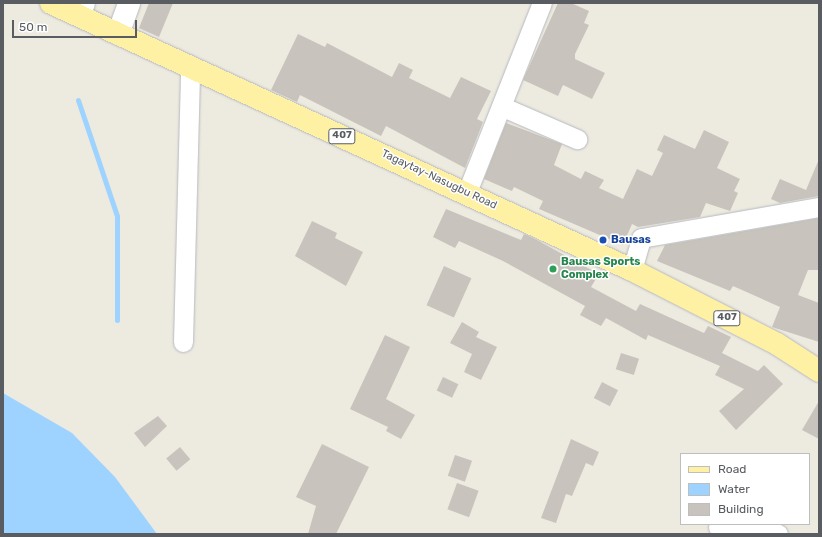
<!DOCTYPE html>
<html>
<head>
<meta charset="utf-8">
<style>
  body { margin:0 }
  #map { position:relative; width:822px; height:537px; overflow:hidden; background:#edeae0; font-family:Rubik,sans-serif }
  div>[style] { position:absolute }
  .water>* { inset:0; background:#9ed3ff }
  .stream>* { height:5px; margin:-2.5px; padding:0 2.5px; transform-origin:2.5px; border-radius:2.5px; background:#9ed3ff }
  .building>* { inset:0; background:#c8c4bd; transform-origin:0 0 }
  .roads { filter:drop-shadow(0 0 1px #b6b9be) drop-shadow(0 0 1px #b6b9be) }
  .street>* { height:19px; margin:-9.5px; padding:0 9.5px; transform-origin:9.5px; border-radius:9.5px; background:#fff }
  .secondary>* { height:22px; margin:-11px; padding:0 11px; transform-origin:11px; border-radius:11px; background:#fff }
  .primary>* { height:22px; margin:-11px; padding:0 11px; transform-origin:11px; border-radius:11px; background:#fff1a3 }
  .dots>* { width:11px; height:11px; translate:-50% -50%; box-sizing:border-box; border:2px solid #fff; border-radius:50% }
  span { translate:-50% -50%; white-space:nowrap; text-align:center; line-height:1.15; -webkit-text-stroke:3px #fff; paint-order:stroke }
  .shield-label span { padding:1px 3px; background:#fff; border:1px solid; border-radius:3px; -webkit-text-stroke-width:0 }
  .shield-label { font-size:10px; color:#595d62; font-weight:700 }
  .street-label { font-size:11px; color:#595d62 }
  .transit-label { font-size:11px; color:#164399; font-weight:700 }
  .left { translate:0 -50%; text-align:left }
  .leisure-label { font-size:11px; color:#27864d; font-weight:700 }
  .frame { position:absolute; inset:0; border:4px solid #595d62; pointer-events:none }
  .legend { position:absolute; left:680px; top:453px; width:130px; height:72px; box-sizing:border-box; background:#fff; border:1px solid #bdbec0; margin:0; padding:5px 7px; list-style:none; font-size:12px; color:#595d62 }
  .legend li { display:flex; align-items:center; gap:8px; height:20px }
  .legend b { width:20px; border:1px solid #bdbec0 }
  .scale { position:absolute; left:12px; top:20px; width:125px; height:18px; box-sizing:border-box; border:2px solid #595d62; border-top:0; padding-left:5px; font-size:12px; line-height:14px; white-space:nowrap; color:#595d62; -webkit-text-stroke:3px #fff; paint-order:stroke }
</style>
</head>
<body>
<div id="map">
  <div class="water">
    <i style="clip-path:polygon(3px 393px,72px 433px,115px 477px,157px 534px,3px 534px)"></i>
  </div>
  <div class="stream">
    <i style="left:78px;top:100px;width:122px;rotate:71.4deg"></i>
    <i style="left:117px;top:216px;width:104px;rotate:90deg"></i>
  </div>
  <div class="building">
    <i style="clip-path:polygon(149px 3px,173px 3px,159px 37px,139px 28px)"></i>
    <i style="clip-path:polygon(558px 3px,571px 3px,589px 11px,584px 23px,589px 25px,575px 54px,575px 59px,605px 73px,592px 99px,563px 85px,558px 96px,523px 80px)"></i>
    <i style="clip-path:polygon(298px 34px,325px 47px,327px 43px,392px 77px,399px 63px,413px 70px,409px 78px,450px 98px,461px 77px,491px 91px,477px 119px,483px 122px,465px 168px,386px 126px,381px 136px,300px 95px,297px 102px,271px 90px)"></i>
    <i style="clip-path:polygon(506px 123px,562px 144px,554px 165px,581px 179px,585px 171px,604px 180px,599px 188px,623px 199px,637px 169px,652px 176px,663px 153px,657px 150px,664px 135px,695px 149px,704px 130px,729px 142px,717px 168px,740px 179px,734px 191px,738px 193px,730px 211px,706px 203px,700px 217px,638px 227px,632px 224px,623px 245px,539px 209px,543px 201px,514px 187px,512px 191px,484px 179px)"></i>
    <i style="clip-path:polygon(819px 159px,819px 196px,780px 203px,771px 199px,780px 179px,806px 190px)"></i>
    <i style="clip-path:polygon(446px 209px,521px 240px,524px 234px,533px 238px,599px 274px,591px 287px,636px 311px,640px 304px,704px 333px,708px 326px,731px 337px,722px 353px,758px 371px,764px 365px,783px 384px,736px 430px,719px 411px,744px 389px,715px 375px,720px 366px,648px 335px,646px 340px,606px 318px,601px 326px,580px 315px,585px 306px,503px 261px,459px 241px,455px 248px,433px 237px)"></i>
    <i style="clip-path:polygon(819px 218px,819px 270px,808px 270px,798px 295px,819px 303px,819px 342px,772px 327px,780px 307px,733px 286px,730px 291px,657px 261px,665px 245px)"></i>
    <i style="clip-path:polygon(312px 221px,337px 233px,335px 238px,363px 252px,346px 286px,295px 256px)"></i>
    <i style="left:444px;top:266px;width:30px;height:43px;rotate:24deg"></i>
    <i style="clip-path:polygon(462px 322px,479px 332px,476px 337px,497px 347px,481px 380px,464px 372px,472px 354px,450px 343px)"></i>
    <i style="clip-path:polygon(385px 335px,410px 347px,386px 399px,415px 415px,401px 439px,386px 431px,388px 427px,350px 409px)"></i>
    <i style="left:621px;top:353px;width:19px;height:17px;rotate:18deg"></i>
    <i style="left:443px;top:377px;width:17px;height:15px;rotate:25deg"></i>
    <i style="left:602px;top:382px;width:18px;height:18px;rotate:27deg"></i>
    <i style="clip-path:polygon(819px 401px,819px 439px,802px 430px)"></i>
    <i style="clip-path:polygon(158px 416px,167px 426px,145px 447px,134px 433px)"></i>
    <i style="clip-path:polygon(571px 439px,599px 452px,593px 466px,586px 463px,572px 496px,566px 494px,556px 523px,541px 518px)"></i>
    <i style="clip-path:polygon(322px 444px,369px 467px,336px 534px,308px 534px,316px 506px,296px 497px)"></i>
    <i style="left:180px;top:447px;width:16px;height:18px;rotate:50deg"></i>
    <i style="left:455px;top:455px;width:18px;height:22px;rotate:19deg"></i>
    <i style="left:457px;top:483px;width:23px;height:28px;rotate:20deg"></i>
  </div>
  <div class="roads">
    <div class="street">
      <i style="left:79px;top:16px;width:14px;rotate:-65deg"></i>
      <i style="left:503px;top:107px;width:81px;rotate:23.4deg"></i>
      <i style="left:467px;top:192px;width:203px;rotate:-68.4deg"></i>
      <i style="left:632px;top:270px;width:33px;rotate:-74deg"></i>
      <i style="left:641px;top:238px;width:181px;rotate:-9.9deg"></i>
      <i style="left:183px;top:342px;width:275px;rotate:-88.5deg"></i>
      <i style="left:718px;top:527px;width:49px;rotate:2.3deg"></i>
      <i style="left:767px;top:529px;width:12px;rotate:24deg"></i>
    </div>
    <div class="secondary">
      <i style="left:118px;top:34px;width:33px;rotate:-70deg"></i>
    </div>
    <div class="primary">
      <i style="left:51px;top:3px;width:639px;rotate:24.68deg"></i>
      <i style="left:632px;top:270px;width:163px;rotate:27deg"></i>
      <i style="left:777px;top:344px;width:50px;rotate:32.7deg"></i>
    </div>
  </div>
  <div class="dots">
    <i style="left:603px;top:240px;background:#1a4fb4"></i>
    <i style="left:553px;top:269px;background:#2e9e5b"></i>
  </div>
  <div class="shield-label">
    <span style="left:342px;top:136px">407</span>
    <span style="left:727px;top:318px">407</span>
  </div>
  <div class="street-label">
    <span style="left:439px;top:180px;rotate:25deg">Tagaytay-Nasugbu Road</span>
  </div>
  <div class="transit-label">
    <span class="left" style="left:611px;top:240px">Bausas</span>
  </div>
  <div class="leisure-label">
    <span class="left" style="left:561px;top:269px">Bausas Sports<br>Complex</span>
  </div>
  <div class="frame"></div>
  <ul class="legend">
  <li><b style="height:5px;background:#fff1a3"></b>Road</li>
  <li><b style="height:11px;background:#9ed3ff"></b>Water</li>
  <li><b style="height:11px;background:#c8c4bd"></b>Building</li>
  </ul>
  <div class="scale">50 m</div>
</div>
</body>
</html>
